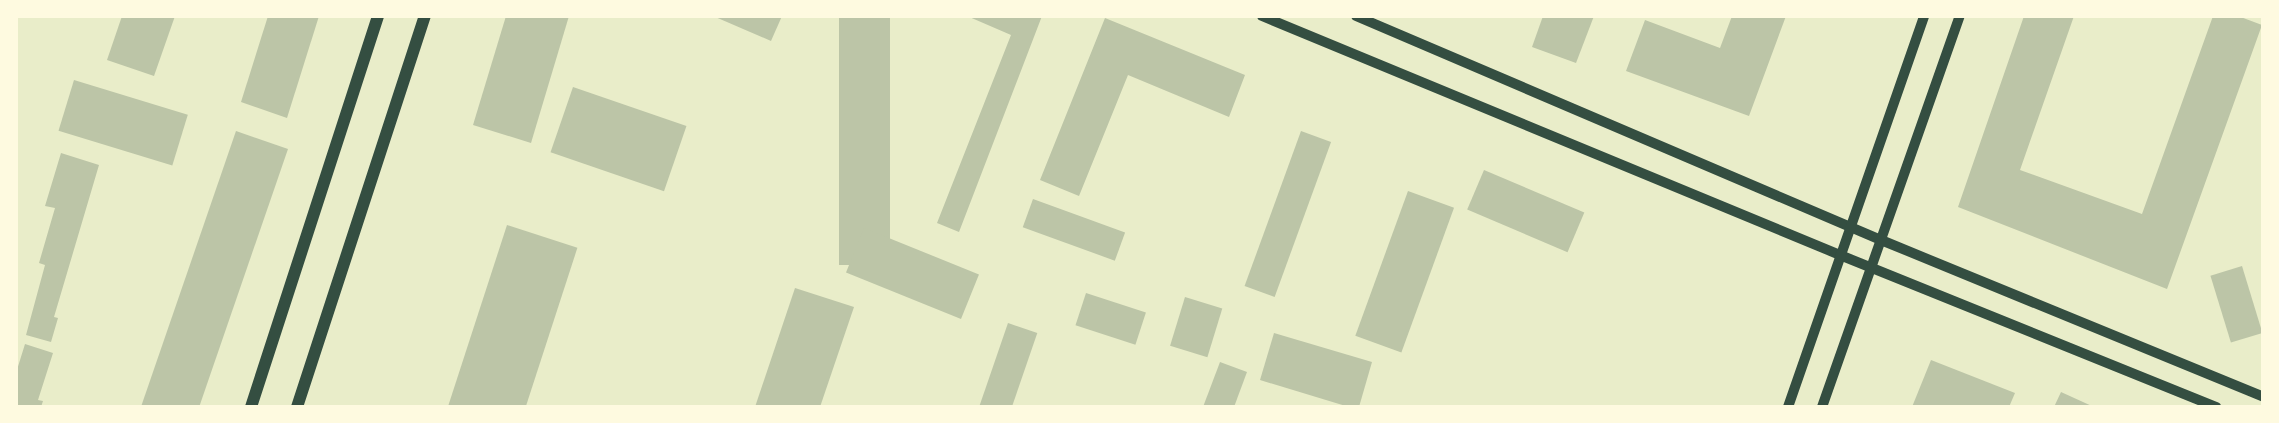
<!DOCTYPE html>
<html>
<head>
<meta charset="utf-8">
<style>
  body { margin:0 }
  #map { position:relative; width:2279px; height:423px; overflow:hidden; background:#e9edc9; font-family:Barlow,sans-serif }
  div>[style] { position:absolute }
  .building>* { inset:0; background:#bcc5a7; transform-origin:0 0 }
  .secondary>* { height:10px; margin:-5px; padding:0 5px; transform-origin:5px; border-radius:5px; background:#344e41 }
  .primary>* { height:12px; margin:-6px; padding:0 6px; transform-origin:6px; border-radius:6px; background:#344e41 }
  span { translate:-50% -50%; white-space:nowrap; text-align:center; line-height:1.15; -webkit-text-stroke:5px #fefae0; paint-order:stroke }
  .frame { position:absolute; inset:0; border:18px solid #fefae0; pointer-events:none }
</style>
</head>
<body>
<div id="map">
  <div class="building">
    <i style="clip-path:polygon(122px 16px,175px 16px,154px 76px,107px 60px)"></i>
    <i style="clip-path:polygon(268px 16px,319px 16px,287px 118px,241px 102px)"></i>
    <i style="clip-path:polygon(506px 16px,569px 16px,531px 143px,473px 125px)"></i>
    <i style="clip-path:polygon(713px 16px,782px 16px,771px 41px)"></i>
    <i style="left:839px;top:16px;width:51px;height:249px"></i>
    <i style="clip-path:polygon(967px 16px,1042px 16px,959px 232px,937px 223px,1011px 35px)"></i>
    <i style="clip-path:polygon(1543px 16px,1594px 16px,1576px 63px,1532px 47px)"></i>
    <i style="clip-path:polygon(1732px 16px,1786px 16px,1749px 116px,1626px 71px,1645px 20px,1720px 48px)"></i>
    <i style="clip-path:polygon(2024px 16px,2074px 16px,2020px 170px,2142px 214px,2213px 16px,2238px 16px,2262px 25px,2167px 289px,1958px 207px)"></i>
    <i style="clip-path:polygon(1105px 18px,1245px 75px,1229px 117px,1128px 75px,1079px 196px,1040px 180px)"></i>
    <i style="left:74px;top:80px;width:119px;height:53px;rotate:17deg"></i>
    <i style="left:573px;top:87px;width:120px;height:69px;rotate:19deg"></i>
    <i style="left:236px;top:131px;width:55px;height:292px;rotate:19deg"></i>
    <i style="left:1301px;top:131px;width:32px;height:165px;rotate:20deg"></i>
    <i style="clip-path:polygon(61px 153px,99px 165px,54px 317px,58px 318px,51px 342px,26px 335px,45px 265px,39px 263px,55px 208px,45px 206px)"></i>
    <i style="left:1484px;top:170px;width:109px;height:43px;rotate:23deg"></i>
    <i style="left:1408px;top:191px;width:49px;height:154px;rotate:20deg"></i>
    <i style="left:1033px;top:199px;width:98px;height:30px;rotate:20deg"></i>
    <i style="left:507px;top:225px;width:74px;height:192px;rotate:18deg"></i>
    <i style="left:864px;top:228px;width:124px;height:48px;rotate:22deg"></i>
    <i style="left:2242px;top:266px;width:70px;height:33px;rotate:73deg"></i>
    <i style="clip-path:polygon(795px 288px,854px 307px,820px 407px,755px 407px)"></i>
    <i style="left:1086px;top:293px;width:63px;height:34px;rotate:18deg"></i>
    <i style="left:1185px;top:297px;width:39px;height:51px;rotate:17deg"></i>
    <i style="left:1008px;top:323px;width:31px;height:88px;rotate:19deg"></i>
    <i style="clip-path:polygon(1274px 333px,1372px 362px,1359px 407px,1349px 407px,1260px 380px)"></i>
    <i style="clip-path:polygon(25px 344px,53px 353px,38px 400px,43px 401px,41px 407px,16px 407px,16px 373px)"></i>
    <i style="clip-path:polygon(1931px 360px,2015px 393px,2009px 407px,1912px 407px)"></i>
    <i style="clip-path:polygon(1220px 362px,1247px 372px,1234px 407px,1203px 407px)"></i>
    <i style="clip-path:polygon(2061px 392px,2094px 407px,2054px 407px)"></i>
  </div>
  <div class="secondary">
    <i style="left:1262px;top:16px;width:625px;rotate:22.46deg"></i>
    <i style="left:1840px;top:255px;width:406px;rotate:22deg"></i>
    <i style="left:1356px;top:16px;width:571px;rotate:23.11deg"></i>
    <i style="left:1881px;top:240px;width:413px;rotate:22.3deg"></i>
    <i style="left:1788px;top:407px;width:414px;rotate:-70.8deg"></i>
    <i style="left:1822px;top:407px;width:415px;rotate:-70.6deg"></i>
  </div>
  <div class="primary">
    <i style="left:251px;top:407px;width:411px;rotate:-72deg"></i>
    <i style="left:297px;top:407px;width:411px;rotate:-71.9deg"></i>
  </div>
  <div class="frame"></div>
</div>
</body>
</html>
